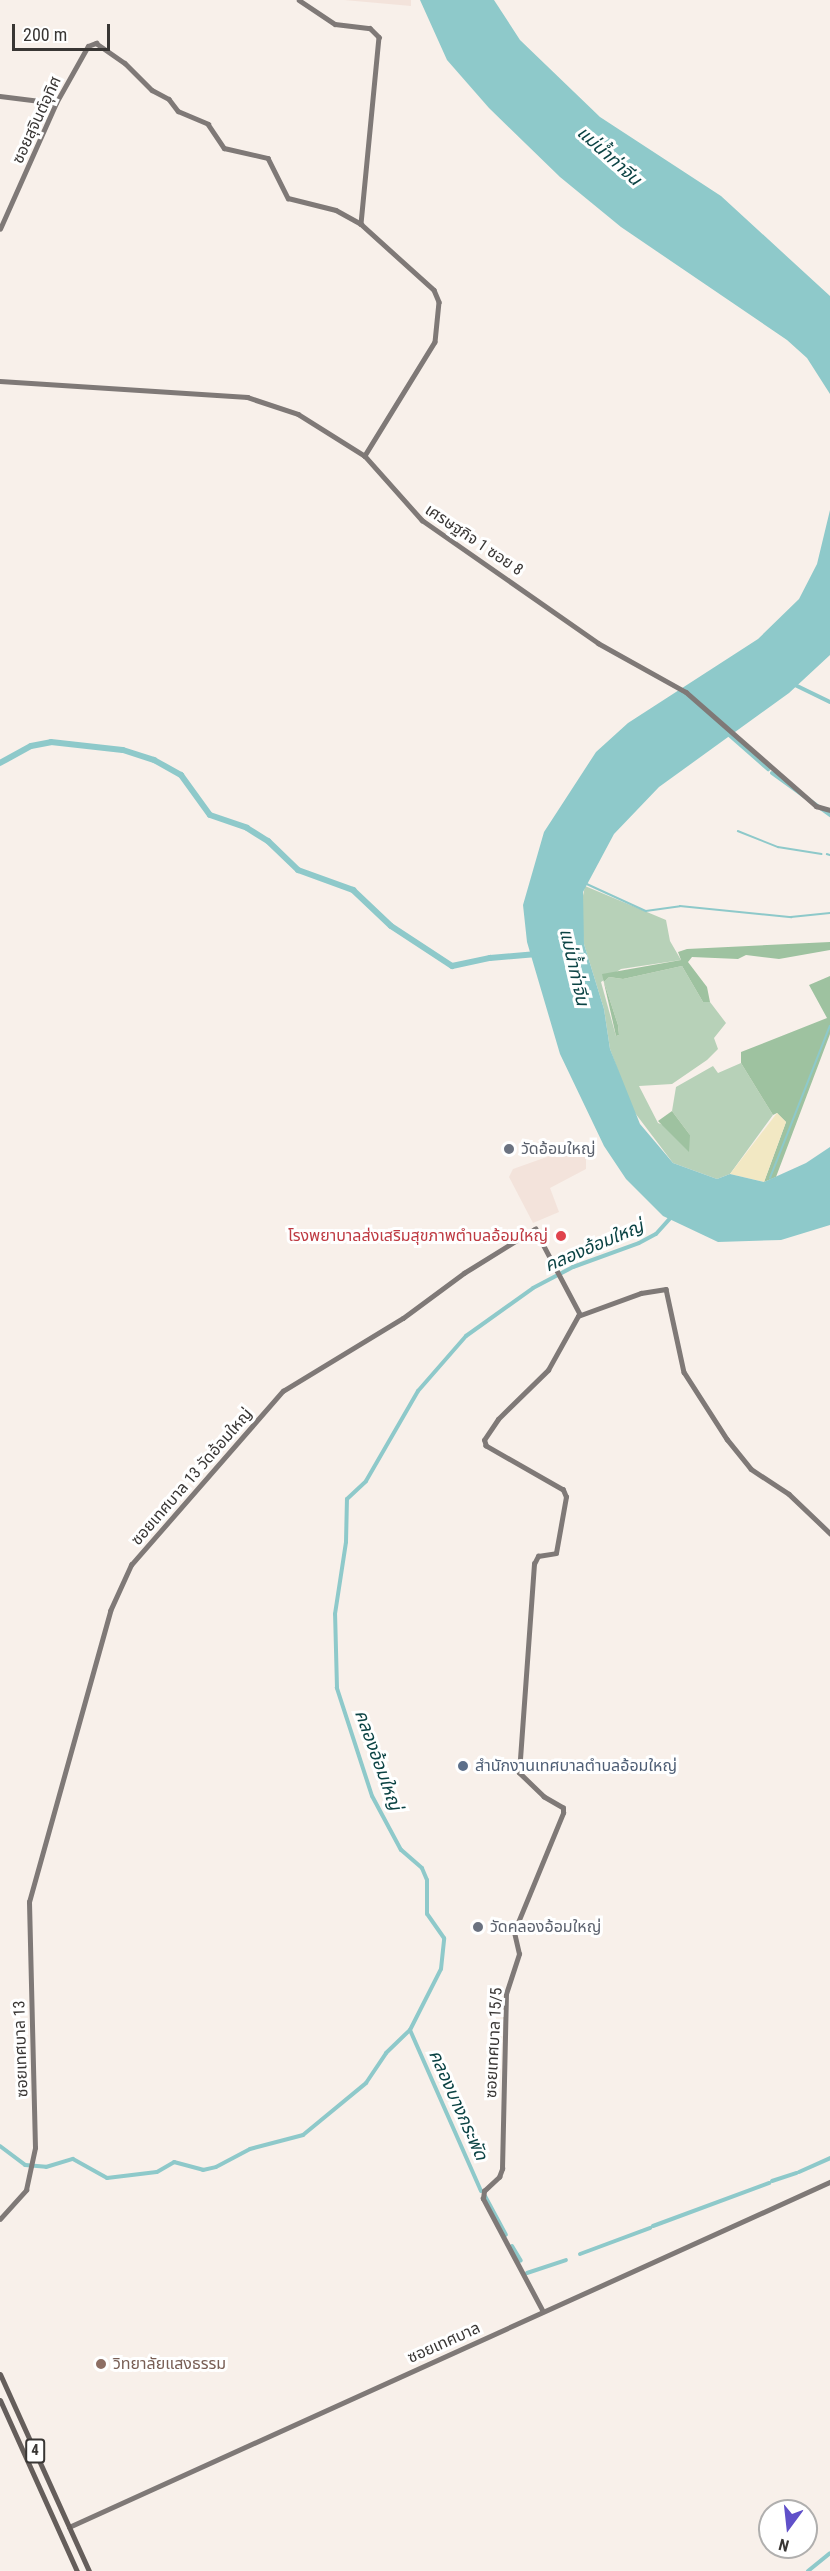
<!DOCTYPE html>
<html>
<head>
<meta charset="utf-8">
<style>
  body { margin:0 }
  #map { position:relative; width:830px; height:2571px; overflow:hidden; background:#f8f0ea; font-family:"Roboto Condensed","Noto Sans Thai",sans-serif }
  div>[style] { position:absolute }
  .built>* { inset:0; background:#f3e3db }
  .green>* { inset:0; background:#b7d1b8 }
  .forest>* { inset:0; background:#9ec2a0 }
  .sand>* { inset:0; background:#f2e8c3 }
  .water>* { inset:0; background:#8ec9ca }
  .stream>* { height:1.5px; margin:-0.75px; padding:0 0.75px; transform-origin:0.75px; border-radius:0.75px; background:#8ec9ca }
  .canal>* { height:4px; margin:-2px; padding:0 2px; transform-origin:2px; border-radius:2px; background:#8ec9ca }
  .river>* { height:6px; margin:-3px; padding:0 3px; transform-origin:3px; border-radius:3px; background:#8ec9ca }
  .secondary>* { height:4.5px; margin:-2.25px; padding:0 2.25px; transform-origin:2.25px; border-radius:2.25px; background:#7f7977 }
  .primary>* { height:5px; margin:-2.5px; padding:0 2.5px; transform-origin:2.5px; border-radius:2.5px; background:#655e5b }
  .dots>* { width:16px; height:16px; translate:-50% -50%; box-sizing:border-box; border:3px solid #fff; border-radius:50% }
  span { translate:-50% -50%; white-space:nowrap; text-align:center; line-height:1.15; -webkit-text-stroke:6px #fff; paint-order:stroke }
  .shield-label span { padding:2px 4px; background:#fff; border:2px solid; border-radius:4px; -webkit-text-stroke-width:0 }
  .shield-label { font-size:15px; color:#393634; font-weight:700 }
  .street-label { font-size:16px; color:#393634 }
  .worship-label { font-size:16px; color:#5b616d }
  .left { translate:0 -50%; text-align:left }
  .health-label { font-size:16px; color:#be3a42 }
  .right { translate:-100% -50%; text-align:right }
  .service-label { font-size:16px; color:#4e5e75 }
  .education-label { font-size:16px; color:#785e54 }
  .water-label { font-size:18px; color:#0b4344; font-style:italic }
  .north { position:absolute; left:758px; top:2499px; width:60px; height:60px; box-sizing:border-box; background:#fff; border:2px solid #b0afae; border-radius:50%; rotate:195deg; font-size:16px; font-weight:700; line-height:24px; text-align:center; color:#393634 }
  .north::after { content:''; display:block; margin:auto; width:21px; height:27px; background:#6050c9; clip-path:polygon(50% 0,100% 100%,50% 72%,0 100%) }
  .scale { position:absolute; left:12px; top:24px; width:98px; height:27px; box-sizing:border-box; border:3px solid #393634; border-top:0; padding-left:8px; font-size:18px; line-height:21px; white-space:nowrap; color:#393634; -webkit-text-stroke:4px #fff; paint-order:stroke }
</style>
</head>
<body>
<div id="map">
  <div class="built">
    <i style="clip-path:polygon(344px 0,411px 0,411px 6px)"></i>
    <i style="clip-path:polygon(586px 1143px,586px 1169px,550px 1188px,559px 1212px,533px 1223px,509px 1177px,513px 1169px)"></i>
  </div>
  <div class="green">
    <i style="clip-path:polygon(585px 886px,666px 920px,670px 941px,681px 960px,621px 969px,601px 982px,616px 1036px,619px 1035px,618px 1025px,604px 982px,609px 977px,623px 979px,682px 966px,703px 1002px,710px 1002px,726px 1023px,714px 1038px,718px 1049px,707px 1060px,672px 1084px,639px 1086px,658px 1123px,690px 1135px,672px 1111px,676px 1087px,713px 1066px,718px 1073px,741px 1063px,773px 1115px,730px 1174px,717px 1179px,673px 1163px,632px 1109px,610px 1049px,604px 1009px,584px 944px,580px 910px)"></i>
  </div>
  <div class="forest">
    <i style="clip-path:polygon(830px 942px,830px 950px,779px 959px,746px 955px,738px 959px,692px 957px,688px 962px,707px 987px,710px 1002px,703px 1002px,682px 966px,623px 979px,609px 977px,604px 982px,618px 1025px,619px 1035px,616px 1036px,602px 974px,681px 960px,678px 952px,687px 949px)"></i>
    <i style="clip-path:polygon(830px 976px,830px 1034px,776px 1177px,764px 1182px,786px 1122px,777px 1113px,773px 1115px,741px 1063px,741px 1052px,827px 1018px,809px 985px)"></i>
    <i style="clip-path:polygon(672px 1111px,690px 1135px,689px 1152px,658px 1121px)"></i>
  </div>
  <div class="sand">
    <i style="clip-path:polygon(777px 1113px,786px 1122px,764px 1182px,730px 1174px)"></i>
  </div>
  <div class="water">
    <i style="clip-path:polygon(420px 0,494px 0,520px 40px,600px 117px,721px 196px,830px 296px,830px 394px,807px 358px,787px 340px,621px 227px,560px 177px,489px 108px,447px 60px)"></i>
    <i style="clip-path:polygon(830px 510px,830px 655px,789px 693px,659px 787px,614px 834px,583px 892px,584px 944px,604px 1009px,610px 1049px,640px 1124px,673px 1163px,717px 1179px,730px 1174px,764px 1182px,806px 1163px,830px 1147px,830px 1225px,781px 1240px,718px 1242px,663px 1216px,626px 1179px,604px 1146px,560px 1054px,527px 942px,523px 905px,544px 832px,596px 752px,628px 723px,758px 639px,799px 599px,817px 564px)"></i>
  </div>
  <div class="stream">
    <i style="left:738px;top:831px;width:43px;rotate:21.8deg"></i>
    <i style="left:778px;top:847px;width:44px;rotate:9.2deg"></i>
    <i style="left:827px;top:854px;width:3px;rotate:18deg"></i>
    <i style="left:587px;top:884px;width:65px;rotate:24.6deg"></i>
    <i style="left:646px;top:911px;width:34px;rotate:-8deg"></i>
    <i style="left:680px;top:906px;width:112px;rotate:5.7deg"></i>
    <i style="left:791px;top:917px;width:39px;rotate:-6deg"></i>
    <i style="left:770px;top:1178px;width:163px;rotate:-68.5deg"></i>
  </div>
  <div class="canal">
    <i style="left:793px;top:684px;width:41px;rotate:25.9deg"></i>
    <i style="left:727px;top:733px;width:55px;rotate:41.3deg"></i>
    <i style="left:772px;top:773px;width:72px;rotate:35.9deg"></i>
    <i style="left:410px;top:2030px;width:176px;rotate:66.2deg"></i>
    <i style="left:0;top:2146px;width:31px;rotate:37deg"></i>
    <i style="left:25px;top:2165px;width:21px;rotate:5deg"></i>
    <i style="left:46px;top:2167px;width:28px;rotate:-17deg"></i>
    <i style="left:73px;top:2159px;width:39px;rotate:29deg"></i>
    <i style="left:107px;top:2178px;width:50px;rotate:-6.8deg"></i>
    <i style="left:157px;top:2172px;width:20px;rotate:-30deg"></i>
    <i style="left:174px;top:2162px;width:30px;rotate:15deg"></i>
    <i style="left:203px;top:2170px;width:13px;rotate:-13deg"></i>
    <i style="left:216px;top:2167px;width:38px;rotate:-28deg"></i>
    <i style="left:250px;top:2149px;width:55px;rotate:-14.8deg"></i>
    <i style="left:303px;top:2135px;width:82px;rotate:-39.5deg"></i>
    <i style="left:366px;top:2083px;width:36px;rotate:-56deg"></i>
    <i style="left:386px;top:2053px;width:33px;rotate:-44deg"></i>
    <i style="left:410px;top:2030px;width:68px;rotate:-63.1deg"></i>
    <i style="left:441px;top:1969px;width:31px;rotate:-84deg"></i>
    <i style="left:444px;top:1938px;width:29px;rotate:-125deg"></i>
    <i style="left:427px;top:1914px;width:34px;rotate:-90deg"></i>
    <i style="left:427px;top:1880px;width:13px;rotate:-113deg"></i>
    <i style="left:422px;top:1868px;width:28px;rotate:-139deg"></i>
    <i style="left:401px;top:1850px;width:61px;rotate:-118.2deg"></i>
    <i style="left:372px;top:1796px;width:114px;rotate:-108deg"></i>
    <i style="left:337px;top:1688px;width:74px;rotate:-91.5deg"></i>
    <i style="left:335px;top:1614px;width:73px;rotate:-81.3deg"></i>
    <i style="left:346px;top:1542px;width:43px;rotate:-88.7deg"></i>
    <i style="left:347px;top:1499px;width:26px;rotate:-43deg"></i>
    <i style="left:366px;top:1481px;width:104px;rotate:-60deg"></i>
    <i style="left:418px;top:1391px;width:73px;rotate:-48.9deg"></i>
    <i style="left:466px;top:1336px;width:82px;rotate:-35.6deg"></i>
    <i style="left:533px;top:1288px;width:45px;rotate:-27.7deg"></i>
    <i style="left:573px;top:1267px;width:70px;rotate:-20deg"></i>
    <i style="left:639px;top:1243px;width:19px;rotate:-28deg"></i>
    <i style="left:656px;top:1234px;width:24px;rotate:-48deg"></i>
    <i style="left:799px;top:2172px;width:34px;rotate:-24deg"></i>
    <i style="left:772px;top:2181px;width:26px;rotate:-18deg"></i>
    <i style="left:485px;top:2196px;width:44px;rotate:61.7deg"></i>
    <i style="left:653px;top:2226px;width:124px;rotate:-20.3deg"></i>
    <i style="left:512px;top:2246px;width:17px;rotate:59deg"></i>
    <i style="left:580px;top:2254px;width:75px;rotate:-20.4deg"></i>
    <i style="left:527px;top:2273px;width:41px;rotate:-18.4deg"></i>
    <i style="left:808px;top:2571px;width:28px;rotate:-39deg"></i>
  </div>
  <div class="river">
    <i style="left:0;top:763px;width:35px;rotate:-29deg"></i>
    <i style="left:31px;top:746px;width:20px;rotate:-11deg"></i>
    <i style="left:51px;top:742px;width:72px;rotate:6.3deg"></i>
    <i style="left:123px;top:750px;width:33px;rotate:18deg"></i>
    <i style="left:154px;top:760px;width:31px;rotate:29deg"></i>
    <i style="left:181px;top:775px;width:49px;rotate:54.1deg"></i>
    <i style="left:210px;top:815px;width:39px;rotate:19deg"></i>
    <i style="left:247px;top:828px;width:25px;rotate:32deg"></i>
    <i style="left:268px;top:841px;width:42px;rotate:44deg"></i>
    <i style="left:298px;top:870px;width:59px;rotate:20deg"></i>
    <i style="left:353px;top:890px;width:52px;rotate:43.5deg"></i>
    <i style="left:391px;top:926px;width:73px;rotate:33.3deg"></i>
    <i style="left:452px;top:966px;width:39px;rotate:-12deg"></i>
    <i style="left:490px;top:958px;width:47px;rotate:-4.9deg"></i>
  </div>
  <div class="secondary">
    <i style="left:299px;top:0;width:43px;rotate:33.7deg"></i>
    <i style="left:335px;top:24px;width:35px;rotate:7deg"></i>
    <i style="left:370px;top:28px;width:13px;rotate:45deg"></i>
    <i style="left:379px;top:37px;width:188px;rotate:95.5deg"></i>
    <i style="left:0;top:96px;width:56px;rotate:7.1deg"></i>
    <i style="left:0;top:229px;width:138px;rotate:-66deg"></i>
    <i style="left:56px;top:103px;width:65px;rotate:-60.7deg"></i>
    <i style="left:88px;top:46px;width:9px;rotate:-21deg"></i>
    <i style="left:96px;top:43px;width:35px;rotate:35deg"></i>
    <i style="left:125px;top:63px;width:38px;rotate:45deg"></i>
    <i style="left:152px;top:90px;width:19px;rotate:28deg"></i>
    <i style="left:169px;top:99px;width:15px;rotate:53deg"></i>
    <i style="left:178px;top:111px;width:33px;rotate:23deg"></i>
    <i style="left:208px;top:124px;width:29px;rotate:56deg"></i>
    <i style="left:224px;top:148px;width:45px;rotate:12.8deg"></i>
    <i style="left:268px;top:158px;width:45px;rotate:63.4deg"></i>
    <i style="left:288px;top:198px;width:49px;rotate:14deg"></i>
    <i style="left:336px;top:210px;width:29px;rotate:29deg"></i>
    <i style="left:361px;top:224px;width:98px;rotate:42.1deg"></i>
    <i style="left:434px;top:290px;width:13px;rotate:67deg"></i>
    <i style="left:439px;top:302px;width:40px;rotate:95.7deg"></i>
    <i style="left:435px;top:342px;width:134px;rotate:121.6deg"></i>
    <i style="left:0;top:381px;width:248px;rotate:3.7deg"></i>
    <i style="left:247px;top:397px;width:54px;rotate:18.4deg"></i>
    <i style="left:298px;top:414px;width:79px;rotate:32.1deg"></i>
    <i style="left:365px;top:456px;width:86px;rotate:48.3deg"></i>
    <i style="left:422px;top:520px;width:215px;rotate:34.9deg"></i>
    <i style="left:598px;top:643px;width:101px;rotate:29.1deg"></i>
    <i style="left:686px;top:692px;width:173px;rotate:41.2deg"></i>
    <i style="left:816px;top:806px;width:15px;rotate:16deg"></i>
    <i style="left:0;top:2219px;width:39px;rotate:-48deg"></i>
    <i style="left:26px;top:2190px;width:43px;rotate:-77.9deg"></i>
    <i style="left:35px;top:2148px;width:246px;rotate:-91.4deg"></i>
    <i style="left:29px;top:1902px;width:302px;rotate:-74.4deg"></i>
    <i style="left:110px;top:1611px;width:51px;rotate:-65.5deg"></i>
    <i style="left:131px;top:1565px;width:231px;rotate:-48.9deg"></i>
    <i style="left:283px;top:1391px;width:140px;rotate:-31.3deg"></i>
    <i style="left:403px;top:1318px;width:76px;rotate:-36.4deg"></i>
    <i style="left:464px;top:1273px;width:84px;rotate:-31.8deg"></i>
    <i style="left:535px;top:1229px;width:96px;rotate:62.1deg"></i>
    <i style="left:542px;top:2310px;width:126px;rotate:-118deg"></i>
    <i style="left:483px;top:2199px;width:8px;rotate:-83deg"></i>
    <i style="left:484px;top:2191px;width:21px;rotate:-43deg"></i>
    <i style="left:499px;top:2177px;width:9px;rotate:-69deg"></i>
    <i style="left:502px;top:2169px;width:175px;rotate:-88.7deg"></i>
    <i style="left:506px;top:1994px;width:42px;rotate:-72deg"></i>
    <i style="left:519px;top:1954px;width:23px;rotate:-103deg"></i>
    <i style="left:514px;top:1932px;width:129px;rotate:-67.6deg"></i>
    <i style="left:563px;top:1813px;width:5px;rotate:-90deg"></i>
    <i style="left:563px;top:1808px;width:22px;rotate:-150deg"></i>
    <i style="left:544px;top:1797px;width:35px;rotate:-136deg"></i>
    <i style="left:519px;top:1773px;width:210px;rotate:-85.9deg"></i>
    <i style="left:534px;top:1564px;width:9px;rotate:-63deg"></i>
    <i style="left:538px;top:1556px;width:18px;rotate:-9deg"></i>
    <i style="left:556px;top:1553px;width:57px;rotate:-79.9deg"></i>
    <i style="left:566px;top:1497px;width:8px;rotate:-113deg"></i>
    <i style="left:563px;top:1490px;width:89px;rotate:-150.3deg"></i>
    <i style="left:486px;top:1446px;width:6px;rotate:-108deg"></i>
    <i style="left:484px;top:1440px;width:25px;rotate:-56deg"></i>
    <i style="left:498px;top:1419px;width:70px;rotate:-44.4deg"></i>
    <i style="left:548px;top:1370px;width:62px;rotate:-60.9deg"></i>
    <i style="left:578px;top:1316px;width:67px;rotate:-20.1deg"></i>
    <i style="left:641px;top:1293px;width:25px;rotate:-9deg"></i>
    <i style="left:666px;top:1289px;width:85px;rotate:77.8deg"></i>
    <i style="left:684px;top:1372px;width:80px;rotate:57.3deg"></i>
    <i style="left:727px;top:1439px;width:38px;rotate:51deg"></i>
    <i style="left:751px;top:1469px;width:45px;rotate:33.3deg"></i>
    <i style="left:789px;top:1494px;width:57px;rotate:43.6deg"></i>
    <i style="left:69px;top:2527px;width:836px;rotate:-24.39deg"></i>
  </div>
  <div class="primary">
    <i style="left:0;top:2374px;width:216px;rotate:65.7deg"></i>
    <i style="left:0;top:2400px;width:188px;rotate:65.8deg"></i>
  </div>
  <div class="dots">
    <i style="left:509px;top:1149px;background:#6b7280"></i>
    <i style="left:561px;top:1236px;background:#e0444e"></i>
    <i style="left:463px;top:1766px;background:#5c6f8a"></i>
    <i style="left:478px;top:1927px;background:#6b7280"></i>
    <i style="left:101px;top:2364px;background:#8d6e63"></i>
  </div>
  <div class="shield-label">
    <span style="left:35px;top:2451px">4</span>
  </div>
  <div class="street-label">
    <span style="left:37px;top:120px;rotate:-65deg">ซอยสุจินต์อุทิศ</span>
    <span style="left:474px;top:540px;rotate:34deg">เศรษฐกิจ 1 ซอย 8</span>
    <span style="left:192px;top:1477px;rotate:-49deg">ซอยเทศบาล 13 วัดอ้อมใหญ่</span>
    <span style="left:494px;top:2043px;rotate:-87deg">ซอยเทศบาล 15/5</span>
    <span style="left:21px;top:2049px;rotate:-92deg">ซอยเทศบาล 13</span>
    <span style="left:444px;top:2343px;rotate:-24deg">ซอยเทศบาล</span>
  </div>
  <div class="worship-label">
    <span class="left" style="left:521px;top:1149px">วัดอ้อมใหญ่</span>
    <span class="left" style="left:490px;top:1927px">วัดคลองอ้อมใหญ่</span>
  </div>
  <div class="health-label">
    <span class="right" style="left:548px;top:1236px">โรงพยาบาลส่งเสริมสุขภาพตำบลอ้อมใหญ่</span>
  </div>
  <div class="service-label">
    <span class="left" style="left:475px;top:1766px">สำนักงานเทศบาลตำบลอ้อมใหญ่</span>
  </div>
  <div class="education-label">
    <span class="left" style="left:113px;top:2364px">วิทยาลัยแสงธรรม</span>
  </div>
  <div class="water-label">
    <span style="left:609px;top:156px;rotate:42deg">แม่น้ำท่าจีน</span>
    <span style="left:574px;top:967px;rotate:77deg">แม่น้ำท่าจีน</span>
    <span style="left:594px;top:1246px;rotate:-23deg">คลองอ้อมใหญ่</span>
    <span style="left:378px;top:1760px;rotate:70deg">คลองอ้อมใหญ่</span>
    <span style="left:458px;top:2105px;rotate:66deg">คลองบางกระพัด</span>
  </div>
  <div class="north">N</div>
  <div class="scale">200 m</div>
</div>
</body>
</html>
